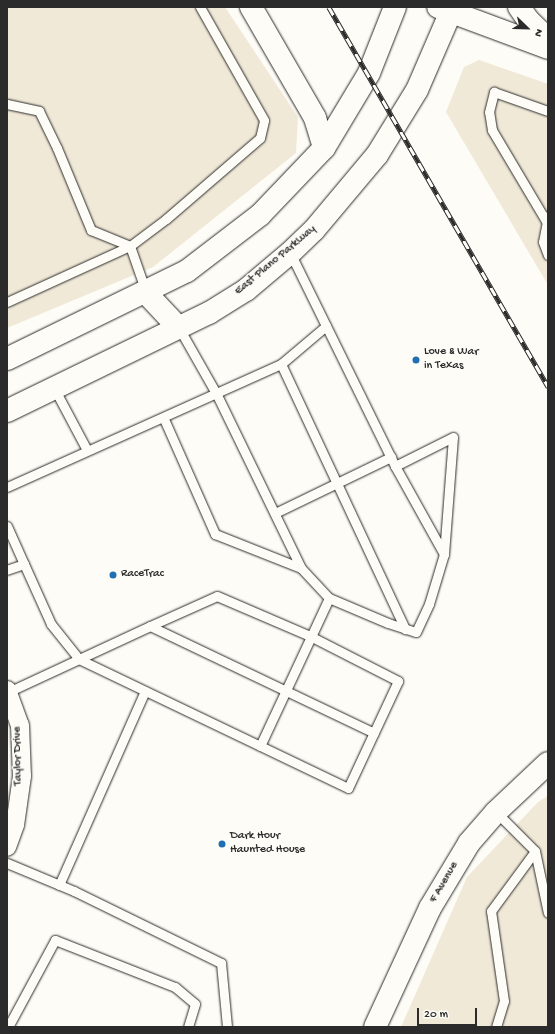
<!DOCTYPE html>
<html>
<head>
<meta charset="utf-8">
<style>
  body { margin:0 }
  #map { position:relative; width:555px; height:1034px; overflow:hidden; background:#fdfcf7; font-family:"Gochi Hand",sans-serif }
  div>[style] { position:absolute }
  .built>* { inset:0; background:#f1e9d7 }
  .roads { filter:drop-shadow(0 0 1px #2b2b2b) drop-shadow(0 0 1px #2b2b2b) }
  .lane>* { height:9px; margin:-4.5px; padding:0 4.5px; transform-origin:4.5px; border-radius:4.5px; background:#fdfcf7 }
  .street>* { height:18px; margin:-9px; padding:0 9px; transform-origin:9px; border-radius:9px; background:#fdfcf7 }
  .secondary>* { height:22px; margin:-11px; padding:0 11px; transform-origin:11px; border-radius:11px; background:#fdfcf7 }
  .primary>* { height:22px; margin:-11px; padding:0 11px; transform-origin:11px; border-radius:11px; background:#fdfcf7 }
  .rail>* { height:4.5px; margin-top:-2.25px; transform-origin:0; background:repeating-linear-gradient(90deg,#fdfcf7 0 9px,#2b2b2b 0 18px); box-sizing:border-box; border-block:1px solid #2b2b2b }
  .dots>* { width:11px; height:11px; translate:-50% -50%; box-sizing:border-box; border:2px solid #fdfcf7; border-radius:50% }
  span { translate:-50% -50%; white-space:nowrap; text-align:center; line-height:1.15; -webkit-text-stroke:3px #fdfcf7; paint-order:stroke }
  .street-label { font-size:12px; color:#2b2b2b }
  .poi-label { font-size:12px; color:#2b2b2b }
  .left { translate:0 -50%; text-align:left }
  .frame { position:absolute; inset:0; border:8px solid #2b2b2b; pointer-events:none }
  .north { position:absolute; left:507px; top:8px; width:40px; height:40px; -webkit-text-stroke:3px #fdfcf7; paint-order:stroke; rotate:113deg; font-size:11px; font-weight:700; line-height:16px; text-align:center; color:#2b2b2b }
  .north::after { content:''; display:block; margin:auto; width:14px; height:18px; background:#2b2b2b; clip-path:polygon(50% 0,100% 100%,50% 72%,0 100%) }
  .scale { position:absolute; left:417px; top:1008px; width:60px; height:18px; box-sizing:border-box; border:2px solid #2b2b2b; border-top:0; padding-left:5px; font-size:12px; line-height:14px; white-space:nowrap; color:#2b2b2b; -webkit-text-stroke:3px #fdfcf7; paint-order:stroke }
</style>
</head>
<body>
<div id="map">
  <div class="built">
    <i style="clip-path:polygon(7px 7px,225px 7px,298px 117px,296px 153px,153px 267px,7px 328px)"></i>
    <i style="clip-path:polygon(479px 60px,548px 84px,548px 285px,446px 112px,464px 67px)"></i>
    <i style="clip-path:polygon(548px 796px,548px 1027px,401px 1027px,467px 877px,538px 802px)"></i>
  </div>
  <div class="roads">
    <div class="lane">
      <i style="left:7px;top:104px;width:33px;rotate:12deg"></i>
      <i style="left:39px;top:111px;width:41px;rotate:64.1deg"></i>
      <i style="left:57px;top:148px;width:89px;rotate:67.5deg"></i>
      <i style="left:91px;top:230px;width:42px;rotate:22.3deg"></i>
      <i style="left:130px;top:246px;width:49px;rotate:70.8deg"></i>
      <i style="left:548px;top:216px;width:26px;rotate:101deg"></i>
      <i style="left:543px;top:242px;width:14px;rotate:69deg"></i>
      <i style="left:546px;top:221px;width:106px;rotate:-120.7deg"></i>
      <i style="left:492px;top:130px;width:18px;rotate:-99deg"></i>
      <i style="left:489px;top:112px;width:21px;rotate:-76deg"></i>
      <i style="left:494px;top:92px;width:57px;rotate:19.4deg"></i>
      <i style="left:7px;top:302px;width:135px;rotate:-24.5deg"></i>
      <i style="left:130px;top:246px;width:45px;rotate:-36.9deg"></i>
      <i style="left:166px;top:219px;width:124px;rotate:-40.8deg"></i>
      <i style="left:260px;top:138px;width:18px;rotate:-77deg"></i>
      <i style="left:264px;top:120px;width:130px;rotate:-119.5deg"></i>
      <i style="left:179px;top:328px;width:77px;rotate:60.4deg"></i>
      <i style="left:217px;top:395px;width:192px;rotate:64.1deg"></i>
      <i style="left:301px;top:568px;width:41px;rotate:47deg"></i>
      <i style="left:281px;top:364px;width:293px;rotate:64.9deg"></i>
      <i style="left:54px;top:388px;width:70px;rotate:62deg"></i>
      <i style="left:164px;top:419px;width:126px;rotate:66.1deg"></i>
      <i style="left:215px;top:534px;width:92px;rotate:21.6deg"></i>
      <i style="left:395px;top:466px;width:101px;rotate:60.9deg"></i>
      <i style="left:7px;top:487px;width:300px;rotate:-24.2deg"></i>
      <i style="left:281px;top:364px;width:59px;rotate:-40.2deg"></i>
      <i style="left:275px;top:513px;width:129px;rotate:-25.8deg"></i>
      <i style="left:7px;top:526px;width:42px;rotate:65.9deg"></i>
      <i style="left:24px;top:564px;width:18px;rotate:161deg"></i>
      <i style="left:150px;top:626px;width:248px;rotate:25.5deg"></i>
      <i style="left:8px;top:692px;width:157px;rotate:-24.9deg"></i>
      <i style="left:150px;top:626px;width:73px;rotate:-24.1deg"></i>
      <i style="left:217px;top:596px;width:101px;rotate:23.3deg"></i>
      <i style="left:310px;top:636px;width:99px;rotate:27.1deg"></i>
      <i style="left:398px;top:681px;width:118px;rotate:115deg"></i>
      <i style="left:348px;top:788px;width:298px;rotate:-154.4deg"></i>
      <i style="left:79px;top:659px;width:45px;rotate:-128.7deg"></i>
      <i style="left:51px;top:624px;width:66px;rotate:-114.2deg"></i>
      <i style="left:260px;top:746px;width:163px;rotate:-65deg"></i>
      <i style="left:329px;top:598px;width:64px;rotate:23deg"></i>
      <i style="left:388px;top:623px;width:29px;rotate:18deg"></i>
      <i style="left:416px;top:632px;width:31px;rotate:-65deg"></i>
      <i style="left:429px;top:604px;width:52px;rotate:-73.3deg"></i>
      <i style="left:444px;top:554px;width:117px;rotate:-85.6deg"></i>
      <i style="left:453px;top:437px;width:65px;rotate:153.4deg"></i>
      <i style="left:395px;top:466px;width:237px;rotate:-116.2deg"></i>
      <i style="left:496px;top:812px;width:55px;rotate:45deg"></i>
      <i style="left:7px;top:863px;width:73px;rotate:22.7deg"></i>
      <i style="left:74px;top:891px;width:164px;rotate:26.1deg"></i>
      <i style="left:221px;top:963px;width:64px;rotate:84.6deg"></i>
      <i style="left:59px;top:885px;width:212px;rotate:-66.1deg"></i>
      <i style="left:8px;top:1027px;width:99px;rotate:-61.6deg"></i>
      <i style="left:55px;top:940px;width:129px;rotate:21.4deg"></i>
      <i style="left:175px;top:987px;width:26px;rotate:40deg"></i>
      <i style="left:195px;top:1004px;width:24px;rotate:107deg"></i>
      <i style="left:496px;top:1027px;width:27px;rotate:-73deg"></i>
      <i style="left:504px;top:1001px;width:91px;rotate:-98.2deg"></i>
      <i style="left:491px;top:911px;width:74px;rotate:-53.7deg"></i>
      <i style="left:535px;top:851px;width:63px;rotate:78.2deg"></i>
    </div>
    <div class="street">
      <i style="left:7px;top:690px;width:37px;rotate:70deg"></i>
      <i style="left:20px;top:725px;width:51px;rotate:87.8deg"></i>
      <i style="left:22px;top:776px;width:49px;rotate:98.1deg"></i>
      <i style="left:15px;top:825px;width:23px;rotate:110deg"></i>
    </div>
    <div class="secondary">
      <i style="left:251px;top:7px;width:128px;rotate:60deg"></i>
      <i style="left:315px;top:118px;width:31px;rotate:73deg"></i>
      <i style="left:438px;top:7px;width:117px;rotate:20.4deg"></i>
      <i style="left:519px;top:7px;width:16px;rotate:55deg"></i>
      <i style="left:528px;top:20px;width:28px;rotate:44deg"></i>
      <i style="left:375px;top:1027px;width:131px;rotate:-65.2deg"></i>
      <i style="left:430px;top:908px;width:76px;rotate:-59deg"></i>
      <i style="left:469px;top:843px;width:41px;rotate:-48.9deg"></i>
      <i style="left:496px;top:812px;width:71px;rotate:-43.3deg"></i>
    </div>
    <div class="primary">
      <i style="left:146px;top:293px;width:48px;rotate:46.7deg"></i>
      <i style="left:7px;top:359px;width:200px;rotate:-26.1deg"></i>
      <i style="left:187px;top:271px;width:92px;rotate:-37.5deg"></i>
      <i style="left:260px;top:215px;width:93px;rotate:-46.3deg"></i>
      <i style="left:324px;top:148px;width:87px;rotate:-59deg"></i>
      <i style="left:369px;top:73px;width:71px;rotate:-68.5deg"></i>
      <i style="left:7px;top:411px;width:225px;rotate:-25.9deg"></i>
      <i style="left:209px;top:313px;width:44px;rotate:-31.9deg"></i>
      <i style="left:246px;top:290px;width:57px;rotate:-40.1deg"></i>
      <i style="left:290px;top:253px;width:33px;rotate:-44deg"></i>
      <i style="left:314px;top:230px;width:98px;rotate:-50deg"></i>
      <i style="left:377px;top:155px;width:76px;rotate:-58.4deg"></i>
      <i style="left:417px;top:90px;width:90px;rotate:-66.6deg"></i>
    </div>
  </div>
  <div class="rail">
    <i style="left:329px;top:7px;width:439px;rotate:60deg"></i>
  </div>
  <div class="dots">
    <i style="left:416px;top:360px;background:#1f6fb2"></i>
    <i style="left:113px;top:575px;background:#1f6fb2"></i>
    <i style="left:222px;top:844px;background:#1f6fb2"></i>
  </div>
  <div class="street-label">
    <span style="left:276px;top:261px;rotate:-40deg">East Plano Parkway</span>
    <span style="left:19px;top:756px;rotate:-91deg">Taylor Drive</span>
    <span style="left:445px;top:883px;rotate:-60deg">F Avenue</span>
  </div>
  <div class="poi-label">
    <span class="left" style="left:424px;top:360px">Love &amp; War<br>in Texas</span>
    <span class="left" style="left:121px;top:575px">RaceTrac</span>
    <span class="left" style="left:230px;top:844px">Dark Hour<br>Haunted House</span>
  </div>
  <div class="frame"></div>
  <div class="north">N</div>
  <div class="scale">20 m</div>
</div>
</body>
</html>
